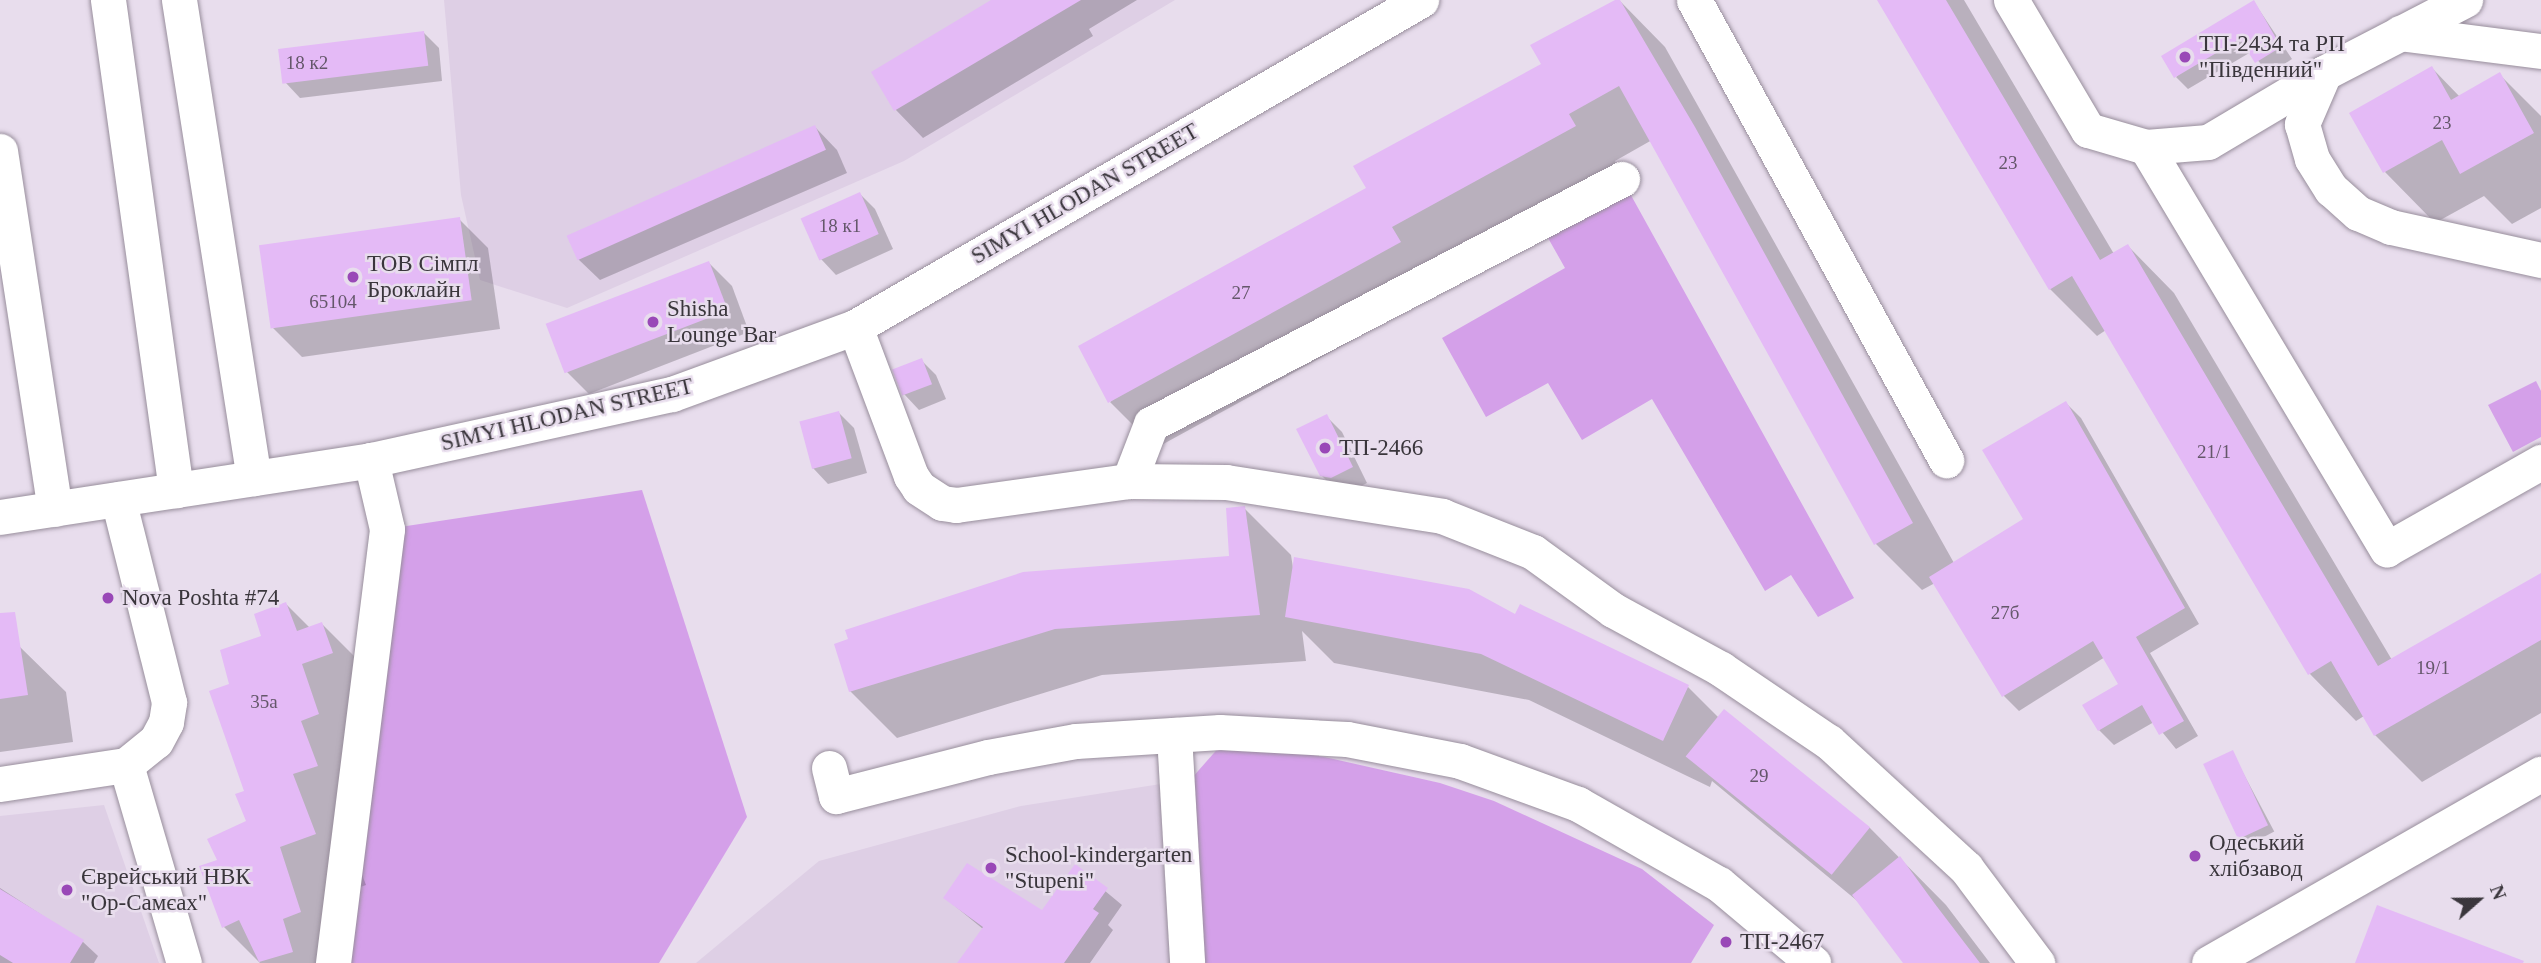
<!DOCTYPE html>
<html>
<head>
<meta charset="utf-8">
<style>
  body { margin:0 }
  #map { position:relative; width:2541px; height:963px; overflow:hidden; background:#e8dded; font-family:Georgia,serif }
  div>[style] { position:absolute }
  .built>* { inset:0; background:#decfe5 }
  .green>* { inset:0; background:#d4a0e9 }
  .shadow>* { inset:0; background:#0003; transform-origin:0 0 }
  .building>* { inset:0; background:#e4baf6; transform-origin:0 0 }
  .roads { filter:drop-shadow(0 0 2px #988e9c) drop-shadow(0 0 2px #988e9c) }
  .minor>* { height:35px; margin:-17.5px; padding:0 17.5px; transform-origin:17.5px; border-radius:17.5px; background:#fff }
  .dots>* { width:19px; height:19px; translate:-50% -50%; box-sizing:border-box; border:4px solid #e8dded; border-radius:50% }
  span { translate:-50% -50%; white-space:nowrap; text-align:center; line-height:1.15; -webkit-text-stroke:5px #e8dded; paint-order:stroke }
  .number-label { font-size:19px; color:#64576a }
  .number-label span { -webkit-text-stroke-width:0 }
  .poi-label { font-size:23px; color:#3a363c }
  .left { translate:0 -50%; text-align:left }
  .street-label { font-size:23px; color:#3a363c }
  .north { position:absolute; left:2443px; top:865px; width:70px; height:70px; -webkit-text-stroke:5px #e8dded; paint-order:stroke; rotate:69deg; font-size:19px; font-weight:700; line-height:28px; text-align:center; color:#3a363c }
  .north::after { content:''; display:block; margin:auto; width:24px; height:32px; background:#3a363c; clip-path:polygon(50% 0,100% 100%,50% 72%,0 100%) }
</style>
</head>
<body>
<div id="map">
  <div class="built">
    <i style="clip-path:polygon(444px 0,1175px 0,904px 161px,567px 308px,480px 280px,461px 195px)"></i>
    <i style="clip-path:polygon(1167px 783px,1176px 963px,696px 963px,819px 861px,1021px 806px)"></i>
    <i style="clip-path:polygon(104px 805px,159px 963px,0 963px,0 816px)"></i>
  </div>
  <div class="green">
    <i style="clip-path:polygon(1622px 179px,1854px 598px,1818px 617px,1791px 575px,1765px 591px,1652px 399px,1582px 440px,1548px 383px,1486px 417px,1442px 338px,1565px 268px,1539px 222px)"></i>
    <i style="clip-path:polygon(2536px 381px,2541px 391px,2541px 437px,2513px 452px,2488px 405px)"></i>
    <i style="clip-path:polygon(642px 490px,747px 817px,659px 963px,333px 963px,387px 529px)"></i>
    <i style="clip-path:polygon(1221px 745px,1276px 748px,1329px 758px,1440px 783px,1494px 801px,1642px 869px,1714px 925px,1691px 963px,1200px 963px,1191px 779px)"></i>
  </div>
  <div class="shadow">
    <i style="clip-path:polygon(995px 0,1137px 0,1089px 29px,1093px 36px,923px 138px,896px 110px,873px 73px)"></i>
    <i style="clip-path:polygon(1619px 0,1665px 47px,1954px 563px,2025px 520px,2066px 403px,2081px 418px,2199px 624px,2150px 653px,2198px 736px,2176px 749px,2154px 722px,2114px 745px,2099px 730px,2121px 684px,2105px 657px,2019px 711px,2004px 696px,1935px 583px,1922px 590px,1876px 544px,1652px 140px,1615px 161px,1621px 173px,1446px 289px,1156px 448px,1110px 402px,1368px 189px,1544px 65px)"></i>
    <i style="clip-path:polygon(1879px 0,1964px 0,2114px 254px,2128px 246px,2174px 293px,2392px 660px,2541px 575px,2541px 713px,2422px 782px,2375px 735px,2364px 716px,2356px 721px,2310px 674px,2106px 330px,2097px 336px,2050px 289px)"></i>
    <i style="clip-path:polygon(2254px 2px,2292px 59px,2269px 74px,2251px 52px,2188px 89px,2176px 77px)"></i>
    <i style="clip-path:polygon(423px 32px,439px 48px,442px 81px,300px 98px,285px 82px)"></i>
    <i style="clip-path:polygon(2432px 68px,2460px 97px,2499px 74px,2541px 116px,2541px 208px,2512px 224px,2484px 196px,2435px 223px,2385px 172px)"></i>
    <i style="clip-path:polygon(815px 127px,837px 150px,847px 173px,600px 280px,577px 258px)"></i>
    <i style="clip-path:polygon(860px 194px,875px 209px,893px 249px,836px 275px,821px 259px,803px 220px)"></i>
    <i style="clip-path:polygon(459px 219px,488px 248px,500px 329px,302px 357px,273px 328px)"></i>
    <i style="clip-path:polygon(709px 263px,732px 286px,749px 332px,589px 394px,566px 371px)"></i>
    <i style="clip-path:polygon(921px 360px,936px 375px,946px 399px,919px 410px,904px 394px,894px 370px)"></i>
    <i style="clip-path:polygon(839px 413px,854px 428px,867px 473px,828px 484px,813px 468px)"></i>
    <i style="clip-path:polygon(1326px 416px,1342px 432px,1367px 483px,1347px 493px,1337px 491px,1321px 475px)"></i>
    <i style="clip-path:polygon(1244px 508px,1291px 555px,1293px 568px,1516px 617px,1688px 687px,1718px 717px,1869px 827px,1946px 905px,1990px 963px,1905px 963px,1861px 904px,1712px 781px,1710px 787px,1529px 700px,1334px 663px,1302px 631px,1306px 661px,1102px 675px,897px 738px,850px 691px,1231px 557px)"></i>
    <i style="clip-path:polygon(286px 604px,310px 628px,322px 624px,373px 675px,343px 825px,366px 885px,329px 898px,350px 963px,260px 963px,224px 927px,219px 861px,248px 822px,231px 685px)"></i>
    <i style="clip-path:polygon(19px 646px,66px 692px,73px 742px,0 752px,0 766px,0 648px)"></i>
    <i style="left:2232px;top:752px;width:90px;height:30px;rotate:62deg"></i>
    <i style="clip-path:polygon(1075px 866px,1122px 905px,1108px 925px,1113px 930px,1090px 963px,959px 963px,983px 929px,945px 898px,1042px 913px)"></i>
    <i style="clip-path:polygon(0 888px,82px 941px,98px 956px,94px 963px,0 963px)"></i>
  </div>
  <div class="building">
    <i style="clip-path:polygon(991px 0,1081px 0,894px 111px,871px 72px)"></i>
    <i style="clip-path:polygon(1615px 0,1620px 0,1695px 127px,1913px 523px,1874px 545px,1619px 86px,1569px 114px,1576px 126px,1392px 227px,1401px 242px,1108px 403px,1078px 346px,1366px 188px,1353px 166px,1541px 64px,1530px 45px)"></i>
    <i style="clip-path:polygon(1877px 0,1946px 0,2100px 260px,2128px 244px,2378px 666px,2541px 573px,2541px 640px,2374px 736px,2331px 661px,2308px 675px,2072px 276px,2049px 290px)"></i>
    <i style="clip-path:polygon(2254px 0,2281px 47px,2255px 63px,2240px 39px,2174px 78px,2161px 56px)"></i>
    <i style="left:424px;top:31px;width:35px;height:147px;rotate:83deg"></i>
    <i style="clip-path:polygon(2432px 66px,2451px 100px,2500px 72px,2534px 133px,2460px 174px,2442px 140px,2383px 173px,2349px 113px)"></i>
    <i style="left:815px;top:125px;width:27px;height:272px;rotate:66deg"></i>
    <i style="left:860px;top:192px;width:46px;height:65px;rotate:66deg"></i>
    <i style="left:460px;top:217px;width:84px;height:203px;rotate:82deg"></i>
    <i style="left:709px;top:261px;width:53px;height:175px;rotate:69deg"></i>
    <i style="left:922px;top:358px;width:28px;height:32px;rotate:69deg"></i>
    <i style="clip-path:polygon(2066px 401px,2185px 608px,2136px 637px,2184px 721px,2159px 735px,2142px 705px,2098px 731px,2082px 705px,2118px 684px,2093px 641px,2002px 697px,1929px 577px,2023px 519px,1982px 450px)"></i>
    <i style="left:839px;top:411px;width:49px;height:41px;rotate:75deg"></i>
    <i style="clip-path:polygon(1327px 414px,1353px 467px,1331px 478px,1320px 476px,1296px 429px)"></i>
    <i style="clip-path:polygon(1245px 506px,1260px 615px,1055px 629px,849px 692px,834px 644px,848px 639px,845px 630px,1023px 572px,1229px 556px,1226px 508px)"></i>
    <i style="clip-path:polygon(1294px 557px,1469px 589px,1515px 614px,1520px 604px,1689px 685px,1663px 741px,1481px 654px,1285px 617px)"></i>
    <i style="clip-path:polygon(286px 602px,297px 631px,322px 622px,333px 653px,302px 664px,319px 714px,301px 721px,318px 766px,293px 774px,316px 834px,280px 847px,301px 912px,283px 919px,293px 952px,259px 962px,239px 920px,222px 928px,199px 866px,217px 860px,207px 839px,246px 821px,235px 794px,244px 791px,209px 691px,229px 684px,220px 650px,261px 636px,254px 614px)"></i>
    <i style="clip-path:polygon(15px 612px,28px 695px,0 699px,0 613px)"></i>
    <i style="left:1724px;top:709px;width:188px;height:61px;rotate:39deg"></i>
    <i style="left:2233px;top:750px;width:83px;height:33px;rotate:65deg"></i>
    <i style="clip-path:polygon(1900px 856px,1935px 904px,1980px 963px,1903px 963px,1852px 895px)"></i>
    <i style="clip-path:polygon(967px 863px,1042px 910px,1075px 864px,1108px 888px,1093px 909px,1099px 913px,1064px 963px,957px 963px,983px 927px,943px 898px)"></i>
    <i style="clip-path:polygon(0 889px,84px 940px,70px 963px,13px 963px,0 955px)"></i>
    <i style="clip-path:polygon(2377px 905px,2524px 961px,2523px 963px,2355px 963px)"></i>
  </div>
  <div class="roads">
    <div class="minor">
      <i style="left:108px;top:0;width:495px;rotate:82.1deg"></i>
      <i style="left:179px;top:0;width:484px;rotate:81.1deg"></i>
      <i style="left:1694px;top:0;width:525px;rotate:61.28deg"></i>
      <i style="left:2011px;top:0;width:151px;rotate:59.4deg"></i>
      <i style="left:2088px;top:130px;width:60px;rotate:16.3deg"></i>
      <i style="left:2146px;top:147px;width:469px;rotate:59.1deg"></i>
      <i style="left:2387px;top:549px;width:177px;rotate:-29.5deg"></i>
      <i style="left:2400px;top:33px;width:142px;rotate:7.3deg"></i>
      <i style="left:2324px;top:73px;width:56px;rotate:113.3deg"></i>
      <i style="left:2302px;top:124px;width:36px;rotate:74deg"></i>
      <i style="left:2312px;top:159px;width:36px;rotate:58deg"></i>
      <i style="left:2331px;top:189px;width:36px;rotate:42deg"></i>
      <i style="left:2358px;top:213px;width:36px;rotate:23deg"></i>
      <i style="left:2391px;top:227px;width:154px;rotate:12.4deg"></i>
      <i style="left:2146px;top:147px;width:62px;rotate:-4.6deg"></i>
      <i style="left:2208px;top:142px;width:135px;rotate:-30.7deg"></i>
      <i style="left:2324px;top:73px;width:159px;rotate:-27.4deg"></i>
      <i style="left:0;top:151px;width:362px;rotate:81.3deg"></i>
      <i style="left:855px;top:327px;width:159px;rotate:69.4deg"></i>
      <i style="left:911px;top:476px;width:14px;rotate:56deg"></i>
      <i style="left:919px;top:488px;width:27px;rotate:33deg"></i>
      <i style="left:942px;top:503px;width:14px;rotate:8deg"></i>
      <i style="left:956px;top:505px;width:175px;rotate:-7.9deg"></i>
      <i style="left:1129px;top:481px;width:97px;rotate:0.6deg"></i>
      <i style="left:1226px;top:482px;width:219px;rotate:8.9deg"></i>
      <i style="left:1442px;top:516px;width:98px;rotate:21.6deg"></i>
      <i style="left:1533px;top:552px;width:99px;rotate:35.9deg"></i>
      <i style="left:1613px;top:610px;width:123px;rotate:28.6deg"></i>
      <i style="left:1721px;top:669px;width:130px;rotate:34.1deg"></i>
      <i style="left:1829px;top:742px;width:186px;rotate:42.6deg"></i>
      <i style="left:1966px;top:868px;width:119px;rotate:53.2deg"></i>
      <i style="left:1129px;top:481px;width:61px;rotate:-68.9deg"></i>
      <i style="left:1151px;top:424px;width:531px;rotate:-27.48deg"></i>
      <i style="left:0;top:517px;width:375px;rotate:-8.7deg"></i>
      <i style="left:371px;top:460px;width:308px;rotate:-12.4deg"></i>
      <i style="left:672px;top:394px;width:195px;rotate:-20.1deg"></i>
      <i style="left:855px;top:327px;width:654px;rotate:-30.02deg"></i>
      <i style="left:1174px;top:735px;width:228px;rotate:86.7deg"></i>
      <i style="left:126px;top:765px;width:206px;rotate:73.7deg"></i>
      <i style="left:829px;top:768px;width:29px;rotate:76deg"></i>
      <i style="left:836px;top:796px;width:157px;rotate:-14.4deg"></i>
      <i style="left:988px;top:757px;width:89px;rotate:-10.3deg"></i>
      <i style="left:1076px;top:741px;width:144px;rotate:-3.6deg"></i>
      <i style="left:1220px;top:732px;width:127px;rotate:3.2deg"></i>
      <i style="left:1347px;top:739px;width:115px;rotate:11deg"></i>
      <i style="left:1460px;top:761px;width:126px;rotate:20deg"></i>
      <i style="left:1578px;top:804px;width:162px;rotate:29.6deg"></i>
      <i style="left:1719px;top:884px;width:123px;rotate:40deg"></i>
      <i style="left:0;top:784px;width:127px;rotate:-8.6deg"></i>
      <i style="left:126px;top:765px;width:38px;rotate:-39deg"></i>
      <i style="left:156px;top:741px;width:21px;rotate:-62deg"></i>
      <i style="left:166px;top:722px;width:20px;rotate:-81deg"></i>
      <i style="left:169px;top:702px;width:209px;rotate:-104.1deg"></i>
      <i style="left:333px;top:963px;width:437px;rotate:-82.9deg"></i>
      <i style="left:387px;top:529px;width:71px;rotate:-103.1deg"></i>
      <i style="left:2209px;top:963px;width:382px;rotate:-29.7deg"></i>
    </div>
  </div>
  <div class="dots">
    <i style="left:2185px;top:57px;background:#9948b7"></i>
    <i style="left:353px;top:277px;background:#9948b7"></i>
    <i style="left:653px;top:322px;background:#9948b7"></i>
    <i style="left:1325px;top:448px;background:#9948b7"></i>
    <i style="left:108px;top:598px;background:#9948b7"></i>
    <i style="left:2195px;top:856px;background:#9948b7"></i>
    <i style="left:991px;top:868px;background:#9948b7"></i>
    <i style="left:67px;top:890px;background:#9948b7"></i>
    <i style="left:1726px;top:942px;background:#9948b7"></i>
  </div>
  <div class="number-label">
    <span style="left:307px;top:63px">18 к2</span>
    <span style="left:2442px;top:123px">23</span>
    <span style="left:2008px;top:163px">23</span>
    <span style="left:840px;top:226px">18 к1</span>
    <span style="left:1241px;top:293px">27</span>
    <span style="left:333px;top:302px">65104</span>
    <span style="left:2214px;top:452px">21/1</span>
    <span style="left:2005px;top:613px">27б</span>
    <span style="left:2433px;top:668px">19/1</span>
    <span style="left:264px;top:702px">35а</span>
    <span style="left:1759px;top:776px">29</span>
  </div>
  <div class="poi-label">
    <span class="left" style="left:2199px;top:57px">ТП-2434 та РП<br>"Південний"</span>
    <span class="left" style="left:367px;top:277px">ТОВ Сімпл<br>Броклайн</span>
    <span class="left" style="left:667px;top:322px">Shisha<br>Lounge Bar</span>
    <span class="left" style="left:1339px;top:448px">ТП-2466</span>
    <span class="left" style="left:122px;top:598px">Nova Poshta #74</span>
    <span class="left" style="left:2209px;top:856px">Одеський<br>хлібзавод</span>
    <span class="left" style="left:1005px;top:868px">School-kindergarten<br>"Stupeni"</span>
    <span class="left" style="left:81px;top:890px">Єврейський НВК<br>"Ор-Самєах"</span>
    <span class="left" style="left:1740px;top:942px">ТП-2467</span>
  </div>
  <div class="street-label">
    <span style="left:1085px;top:194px;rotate:-30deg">SIMYI HLODAN STREET</span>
    <span style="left:567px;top:415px;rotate:-13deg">SIMYI HLODAN STREET</span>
  </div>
  <div class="north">N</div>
</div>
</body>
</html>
